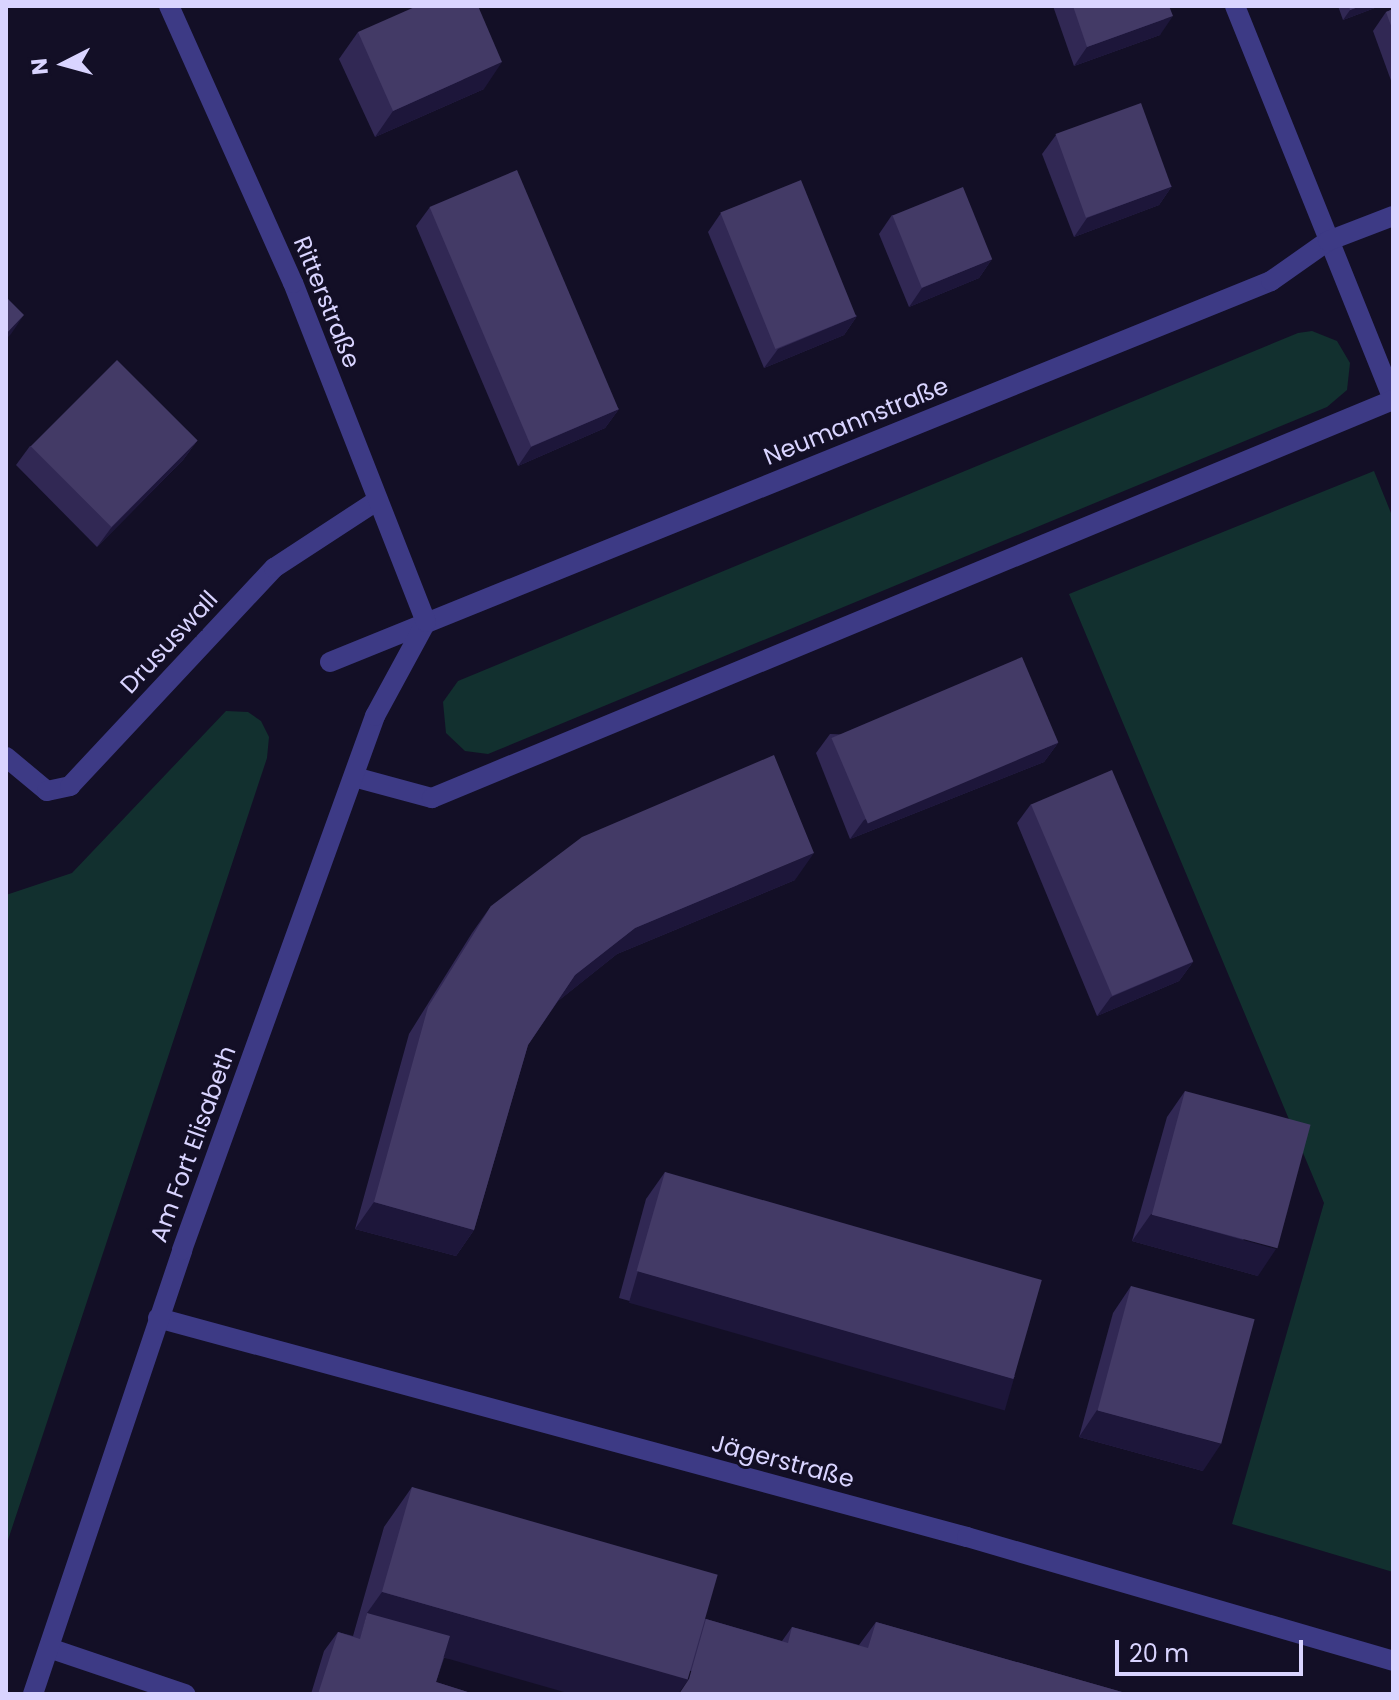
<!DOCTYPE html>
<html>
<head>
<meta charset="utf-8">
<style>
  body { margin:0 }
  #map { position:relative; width:1399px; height:1700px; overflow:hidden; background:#130f26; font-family:Poppins,sans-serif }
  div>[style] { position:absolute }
  .green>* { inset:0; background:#12302f }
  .service>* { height:20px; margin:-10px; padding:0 10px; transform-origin:10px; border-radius:10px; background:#3d3a85 }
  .minor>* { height:20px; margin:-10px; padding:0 10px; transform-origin:10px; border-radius:10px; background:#3d3a85 }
  .wall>* { inset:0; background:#312854 }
  .shaded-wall>* { inset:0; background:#1d163a; transform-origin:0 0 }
  .building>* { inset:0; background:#433a66; transform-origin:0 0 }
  span { translate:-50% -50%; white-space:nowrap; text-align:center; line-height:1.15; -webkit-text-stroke:6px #130f26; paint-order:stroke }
  .street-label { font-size:24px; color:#d9d4ff }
  .frame { position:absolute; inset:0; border:8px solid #d9d4ff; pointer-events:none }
  .north { position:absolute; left:24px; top:24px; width:80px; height:80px; -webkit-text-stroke:6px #130f26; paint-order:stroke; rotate:264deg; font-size:22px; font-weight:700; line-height:32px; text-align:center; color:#d9d4ff }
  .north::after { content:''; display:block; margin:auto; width:28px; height:36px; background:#d9d4ff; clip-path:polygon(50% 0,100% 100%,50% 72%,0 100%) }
  .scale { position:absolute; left:1115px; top:1640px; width:188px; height:36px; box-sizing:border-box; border:4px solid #d9d4ff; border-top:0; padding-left:10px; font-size:24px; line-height:28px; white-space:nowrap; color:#d9d4ff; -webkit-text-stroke:6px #130f26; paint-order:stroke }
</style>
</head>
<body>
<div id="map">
  <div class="green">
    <i style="clip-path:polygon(1312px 331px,1337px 341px,1350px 363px,1347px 390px,1327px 407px,488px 754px,465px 751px,446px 733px,443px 702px,458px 681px,1298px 333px)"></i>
    <i style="clip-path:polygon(1374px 471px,1393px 518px,1393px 1572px,1232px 1524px,1324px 1203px,1069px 594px)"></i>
    <i style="clip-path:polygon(226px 711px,248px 712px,261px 721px,269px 737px,267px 758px,6px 1546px,6px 895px,72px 873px)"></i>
  </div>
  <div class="service">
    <i style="left:49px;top:1648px;width:144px;rotate:18.7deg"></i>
  </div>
  <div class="minor">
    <i style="left:1235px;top:6px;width:424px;rotate:68.1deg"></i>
    <i style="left:330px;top:662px;width:1015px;rotate:-22.04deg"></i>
    <i style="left:1271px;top:281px;width:70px;rotate:-35.1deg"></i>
    <i style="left:1328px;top:241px;width:70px;rotate:-21deg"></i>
    <i style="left:6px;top:757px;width:53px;rotate:39.7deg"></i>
    <i style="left:47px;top:791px;width:24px;rotate:-12deg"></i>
    <i style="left:70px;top:786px;width:299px;rotate:-46.9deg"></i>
    <i style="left:274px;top:568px;width:124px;rotate:-33.2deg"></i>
    <i style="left:354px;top:777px;width:81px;rotate:15.1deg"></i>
    <i style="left:432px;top:798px;width:1040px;rotate:-22.5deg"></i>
    <i style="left:158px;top:1318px;width:838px;rotate:15.15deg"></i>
    <i style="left:967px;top:1537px;width:444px;rotate:16.2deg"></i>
    <i style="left:33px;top:1694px;width:468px;rotate:-71.4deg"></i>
    <i style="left:182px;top:1250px;width:568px;rotate:-70.13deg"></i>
    <i style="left:375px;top:716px;width:107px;rotate:-61.5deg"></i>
    <i style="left:426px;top:622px;width:364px;rotate:-111.4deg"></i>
    <i style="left:293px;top:283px;width:303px;rotate:-114.1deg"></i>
  </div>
  <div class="wall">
    <i style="clip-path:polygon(1053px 6px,1169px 6px,1160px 35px,1074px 66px)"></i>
    <i style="clip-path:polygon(1338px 6px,1380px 6px,1343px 20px)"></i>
    <i style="clip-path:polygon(1393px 9px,1393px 86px,1373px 31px,1386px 12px)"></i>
    <i style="clip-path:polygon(358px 32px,484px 89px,375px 137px,339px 59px)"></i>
    <i style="clip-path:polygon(1056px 135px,1172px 186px,1159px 205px,1074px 237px,1042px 154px)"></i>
    <i style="clip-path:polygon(430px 207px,619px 409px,605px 428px,518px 466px,416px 226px)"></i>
    <i style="clip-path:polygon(721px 213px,857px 316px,844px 335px,764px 368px,708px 232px)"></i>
    <i style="clip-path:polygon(892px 215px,992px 259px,979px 278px,909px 307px,879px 234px)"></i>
    <i style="clip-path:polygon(197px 441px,183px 460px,97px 547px,16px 465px,30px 446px)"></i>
    <i style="clip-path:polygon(830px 734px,1058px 743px,1044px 762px,850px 839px,816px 753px)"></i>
    <i style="clip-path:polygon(1031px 804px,1193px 962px,1179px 981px,1097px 1016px,1017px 823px)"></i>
    <i style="clip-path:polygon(795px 880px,617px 954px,558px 1001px,528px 1045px,474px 1230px,456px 1256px,355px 1229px,409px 1034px,472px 933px,491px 906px)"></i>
    <i style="clip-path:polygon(1185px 1091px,1258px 1276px,1132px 1241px,1167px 1117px)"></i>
    <i style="clip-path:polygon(665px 1172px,1015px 1376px,997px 1403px,619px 1298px,646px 1199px)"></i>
    <i style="clip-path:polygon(1131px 1286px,1203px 1471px,1079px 1437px,1113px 1313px)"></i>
    <i style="clip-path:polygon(412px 1487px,706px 1619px,782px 1641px,792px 1627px,859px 1645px,876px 1622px,1129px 1694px,444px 1658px,436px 1682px,474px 1694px,311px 1694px,324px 1651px,338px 1632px,353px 1636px,384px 1527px)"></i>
  </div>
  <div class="shaded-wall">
    <i style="clip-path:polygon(1361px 6px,1380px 6px,1343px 20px,1350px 10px)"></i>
    <i style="clip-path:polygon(1173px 16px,1160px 35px,1074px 66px,1087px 47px)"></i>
    <i style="clip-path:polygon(502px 62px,484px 89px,375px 137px,393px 111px)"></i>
    <i style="clip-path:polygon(1172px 186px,1159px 205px,1074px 237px,1087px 218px)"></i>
    <i style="clip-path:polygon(992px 259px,979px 278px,909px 307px,922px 288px)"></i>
    <i style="clip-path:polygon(24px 315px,11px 334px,6px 339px,6px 334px)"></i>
    <i style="clip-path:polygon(857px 316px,844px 335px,764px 368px,778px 349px)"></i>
    <i style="clip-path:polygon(619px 409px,605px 428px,518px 466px,531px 447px)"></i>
    <i style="clip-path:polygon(197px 441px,183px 460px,97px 547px,111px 528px)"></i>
    <i style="clip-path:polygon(1058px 743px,1044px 762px,850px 839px,864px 820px)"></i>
    <i style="clip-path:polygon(814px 853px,795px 880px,617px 954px,557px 1002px,575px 975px,635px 928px)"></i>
    <i style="clip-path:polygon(1193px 962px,1179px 981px,1097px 1016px,1111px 997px)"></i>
    <i style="clip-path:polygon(374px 1202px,474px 1230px,456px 1256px,355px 1229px)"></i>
    <i style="clip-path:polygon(1151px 1214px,1276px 1249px,1258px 1276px,1132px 1241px)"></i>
    <i style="left:638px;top:1271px;width:391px;height:33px;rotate:16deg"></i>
    <i style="clip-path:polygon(1097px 1410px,1221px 1444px,1203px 1471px,1079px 1437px)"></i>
    <i style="clip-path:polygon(382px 1592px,689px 1679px,678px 1694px,571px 1694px,362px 1634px,367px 1613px)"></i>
  </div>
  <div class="building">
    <i style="clip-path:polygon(417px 6px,478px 6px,502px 62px,393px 111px,358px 32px)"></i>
    <i style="clip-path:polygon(1073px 6px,1169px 6px,1173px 16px,1087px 47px)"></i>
    <i style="clip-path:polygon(1349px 6px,1361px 6px,1350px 10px)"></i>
    <i style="clip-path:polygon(1393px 9px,1393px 31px,1386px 12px)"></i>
    <i style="left:1141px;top:103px;width:89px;height:91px;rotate:70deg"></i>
    <i style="left:517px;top:170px;width:260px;height:95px;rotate:67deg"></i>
    <i style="left:801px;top:180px;width:147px;height:87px;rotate:68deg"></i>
    <i style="left:963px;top:187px;width:78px;height:76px;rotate:68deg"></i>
    <i style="clip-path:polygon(6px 297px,24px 315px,6px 334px)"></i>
    <i style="left:117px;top:360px;width:114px;height:122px;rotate:45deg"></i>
    <i style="left:1022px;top:657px;width:93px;height:207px;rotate:67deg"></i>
    <i style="clip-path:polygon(774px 755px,814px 853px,635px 928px,575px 975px,528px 1045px,474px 1230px,374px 1202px,428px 1007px,491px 906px,582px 837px)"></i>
    <i style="left:1112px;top:770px;width:208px;height:88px;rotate:67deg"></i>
    <i style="left:1185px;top:1091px;width:130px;height:128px;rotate:15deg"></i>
    <i style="left:665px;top:1172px;width:392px;height:103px;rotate:16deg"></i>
    <i style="left:1131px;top:1286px;width:128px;height:129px;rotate:15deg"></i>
    <i style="left:412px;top:1487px;width:318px;height:109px;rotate:16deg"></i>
    <i style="clip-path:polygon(367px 1613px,450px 1636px,436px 1682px,474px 1694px,318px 1694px,338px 1632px,360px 1639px)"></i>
    <i style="clip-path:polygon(706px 1619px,788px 1643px,792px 1627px,868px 1648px,876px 1622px,1129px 1694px,679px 1694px,689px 1679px)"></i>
  </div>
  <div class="street-label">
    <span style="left:327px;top:302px;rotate:68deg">Ritterstraße</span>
    <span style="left:856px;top:421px;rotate:-22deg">Neumannstraße</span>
    <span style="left:169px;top:642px;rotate:-47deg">Drususwall</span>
    <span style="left:193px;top:1144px;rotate:-70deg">Am Fort Elisabeth</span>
    <span style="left:783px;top:1461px;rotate:15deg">Jägerstraße</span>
  </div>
  <div class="frame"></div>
  <div class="north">N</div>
  <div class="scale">20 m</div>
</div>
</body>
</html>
